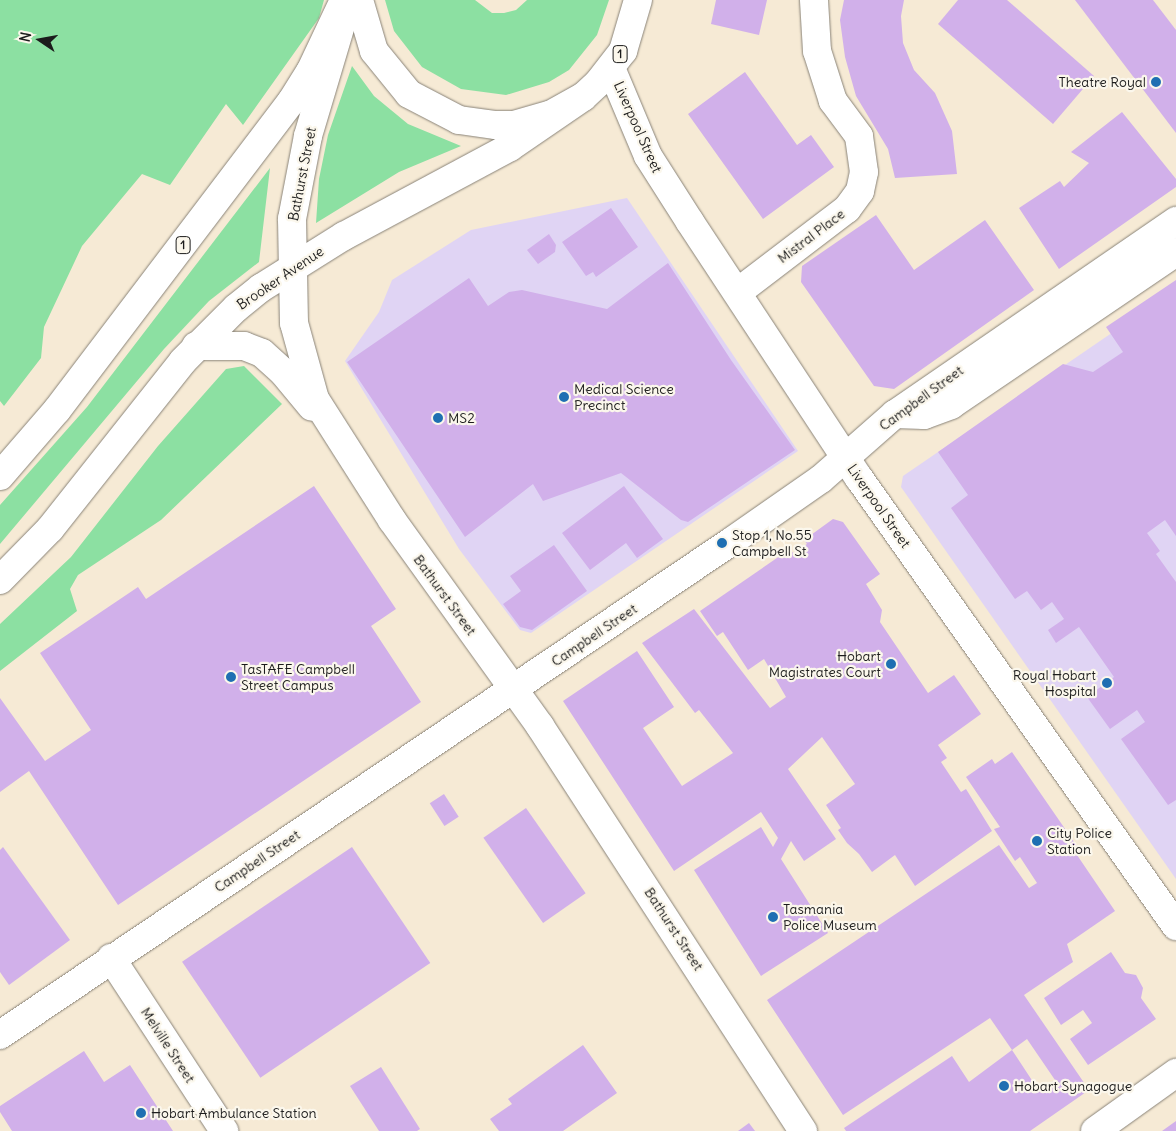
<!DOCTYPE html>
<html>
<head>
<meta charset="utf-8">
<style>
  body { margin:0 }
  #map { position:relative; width:1176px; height:1131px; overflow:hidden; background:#f6ead5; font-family:Delius,sans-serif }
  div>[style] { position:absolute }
  .built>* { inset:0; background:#e0d4f4 }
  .green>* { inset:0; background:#8ce0a2 }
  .building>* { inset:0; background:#d1b0ea; transform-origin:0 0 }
  .roads { filter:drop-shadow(0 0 1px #898378) drop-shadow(0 0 1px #898378) }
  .minor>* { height:28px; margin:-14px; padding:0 14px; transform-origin:14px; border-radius:14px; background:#fff }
  .major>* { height:28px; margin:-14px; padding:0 14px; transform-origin:14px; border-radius:14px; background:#fff }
  .highway>* { height:28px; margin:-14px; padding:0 14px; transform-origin:14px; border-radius:14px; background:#fff }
  .dots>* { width:14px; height:14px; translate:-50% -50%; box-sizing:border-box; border:2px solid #fbf7ec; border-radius:50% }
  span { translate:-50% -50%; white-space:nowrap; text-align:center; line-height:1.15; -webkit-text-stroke:4.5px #fbf7ec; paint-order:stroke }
  .shield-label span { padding:1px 4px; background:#fbf7ec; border:1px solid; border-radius:4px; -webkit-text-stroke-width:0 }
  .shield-label { font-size:12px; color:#1c1c1c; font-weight:700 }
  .poi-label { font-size:14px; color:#1c1c1c }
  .right { translate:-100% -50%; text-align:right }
  .left { translate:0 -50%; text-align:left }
  .street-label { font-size:14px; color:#1c1c1c }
  .north { position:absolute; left:15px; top:15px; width:50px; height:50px; -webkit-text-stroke:4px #fbf7ec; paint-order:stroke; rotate:282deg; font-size:14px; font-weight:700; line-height:20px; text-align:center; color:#1c1c1c }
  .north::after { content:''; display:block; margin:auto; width:18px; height:22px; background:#1c1c1c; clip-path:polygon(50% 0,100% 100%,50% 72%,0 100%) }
</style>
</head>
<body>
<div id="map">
  <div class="built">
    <i style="clip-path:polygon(627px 198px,798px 451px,531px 633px,520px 630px,459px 549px,345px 361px,379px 312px,392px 280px,471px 230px)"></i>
    <i style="clip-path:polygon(1176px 289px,1176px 879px,901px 487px,903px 476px)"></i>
  </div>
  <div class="green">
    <i style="clip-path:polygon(0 0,324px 0,319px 18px,243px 125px,226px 104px,170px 185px,142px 174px,82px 246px,44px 327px,41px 358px,4px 406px,0 401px)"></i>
    <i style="clip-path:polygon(385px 0,475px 0,492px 13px,504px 13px,516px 10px,527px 0,609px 0,597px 35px,569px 70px,549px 82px,506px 95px,461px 89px,422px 67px,394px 31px)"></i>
    <i style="clip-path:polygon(352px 66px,374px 96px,408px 124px,461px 146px,399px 172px,316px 223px,319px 179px,328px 135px)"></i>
    <i style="clip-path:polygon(270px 168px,259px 262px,209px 301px,164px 349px,0 544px,0 505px,87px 407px)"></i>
    <i style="clip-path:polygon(244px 366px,282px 404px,161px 520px,78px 575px,70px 589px,77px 611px,0 671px,0 624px,71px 557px,158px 446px,226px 369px)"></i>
  </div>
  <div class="building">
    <i style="clip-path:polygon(716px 0,767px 0,759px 35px,711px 24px)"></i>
    <i style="clip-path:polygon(844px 0,904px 0,901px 16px,903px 43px,914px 70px,935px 93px,952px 131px,957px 174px,895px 178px,888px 149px,856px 96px,845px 57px,840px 20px)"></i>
    <i style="clip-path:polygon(958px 0,1007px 0,1094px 76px,1053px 124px,938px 24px)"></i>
    <i style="clip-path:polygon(1075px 0,1153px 0,1176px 30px,1176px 133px)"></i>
    <i style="clip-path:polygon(745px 72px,797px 145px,811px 135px,834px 167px,763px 219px,688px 114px)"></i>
    <i style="clip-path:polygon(1122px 112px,1176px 179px,1176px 187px,1059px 269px,1019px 208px,1060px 181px,1064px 187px,1089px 163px,1071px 152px)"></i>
    <i style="clip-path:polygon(611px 208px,638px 247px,596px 277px,593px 272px,586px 276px,562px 242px)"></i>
    <i style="clip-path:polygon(876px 215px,914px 270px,985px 220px,1034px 290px,894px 389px,874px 386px,801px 282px,802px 266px)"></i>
    <i style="clip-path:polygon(549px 234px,556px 245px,555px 252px,538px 264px,527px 250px)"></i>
    <i style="clip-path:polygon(668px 263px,731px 360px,795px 450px,688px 522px,681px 520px,621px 473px,543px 501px,533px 484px,465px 537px,347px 362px,469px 278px,488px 306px,509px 292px,522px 290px,607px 309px)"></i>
    <i style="clip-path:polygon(1176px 280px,1176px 536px,1165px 520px,1147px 533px,1160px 551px,1156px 554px,1176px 582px,1176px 800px,1168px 805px,1121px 739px,1145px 722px,1137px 710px,1110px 729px,1087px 697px,1114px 677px,1079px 627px,1056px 643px,1048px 630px,1064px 619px,1052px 602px,1041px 610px,1027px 591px,1015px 599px,951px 508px,968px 495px,938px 452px,1063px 364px,1093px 372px,1123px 352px,1106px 327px)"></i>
    <i style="clip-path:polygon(314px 486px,396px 609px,371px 626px,421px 702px,118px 905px,29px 771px,0 792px,0 698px,45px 761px,91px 730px,40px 653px,138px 587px,146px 599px)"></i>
    <i style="clip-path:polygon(624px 486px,663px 539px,637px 558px,626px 543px,590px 570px,562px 533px)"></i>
    <i style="clip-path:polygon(833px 519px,843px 522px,880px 574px,866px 584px,882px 610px,880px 622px,928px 693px,954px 675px,981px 714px,938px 745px,947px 758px,941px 762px,961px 792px,966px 789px,992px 831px,915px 886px,895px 855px,872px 872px,859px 854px,847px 843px,838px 830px,841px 828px,826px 805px,855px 784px,822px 737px,788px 769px,836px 839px,804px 861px,791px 841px,781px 859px,828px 933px,761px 976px,694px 870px,761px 827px,773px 847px,778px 838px,761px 812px,674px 871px,563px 701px,637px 651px,674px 707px,643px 728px,682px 786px,733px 753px,699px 710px,695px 713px,642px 643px,694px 609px,770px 708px,786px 697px,764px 659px,748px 670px,723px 632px,717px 636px,700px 611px,790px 549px,793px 553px,807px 544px,804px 540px)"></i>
    <i style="clip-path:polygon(554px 545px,587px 591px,532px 630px,520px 627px,503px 604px,521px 591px,510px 576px)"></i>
    <i style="clip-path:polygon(evenodd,1012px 752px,1081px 852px,1077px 855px,1115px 911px,1067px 944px,1073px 962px,1024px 995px,1089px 1090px,1030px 1131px,846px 1131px,844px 1128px,952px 1056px,969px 1082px,1012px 1050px,990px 1018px,843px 1115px,767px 1000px,999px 845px,1029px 888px,1037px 883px,1020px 857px,1015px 861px,994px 829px,1000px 827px,966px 777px,992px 759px,995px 764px,1012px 752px,1027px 1039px,1055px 1080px,1039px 1091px,1012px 1050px,1027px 1039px)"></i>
    <i style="left:444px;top:794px;width:27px;height:17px;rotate:57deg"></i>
    <i style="left:526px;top:808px;width:104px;height:52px;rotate:55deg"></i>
    <i style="clip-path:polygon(3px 847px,70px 940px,9px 985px,0 972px,0 850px)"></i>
    <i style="left:352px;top:847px;width:140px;height:205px;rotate:56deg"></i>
    <i style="clip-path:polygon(1111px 952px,1125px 973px,1136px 975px,1143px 988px,1141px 998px,1156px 1019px,1088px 1065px,1070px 1039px,1092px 1023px,1083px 1010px,1061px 1025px,1044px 998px)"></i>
    <i style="clip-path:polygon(583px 1045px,617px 1093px,563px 1131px,499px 1131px,490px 1119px,512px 1104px,508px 1099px)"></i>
    <i style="clip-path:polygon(84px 1051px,104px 1082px,130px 1065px,173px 1131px,12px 1131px,0 1112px,0 1106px)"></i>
    <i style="clip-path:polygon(381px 1067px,420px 1129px,417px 1131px,379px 1131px,350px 1086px)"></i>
    <i style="clip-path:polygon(1176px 1121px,1176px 1131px,1162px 1131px)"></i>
    <i style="clip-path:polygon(749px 1123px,755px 1131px,738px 1131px)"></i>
  </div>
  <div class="roads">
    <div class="minor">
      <i style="left:341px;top:25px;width:116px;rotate:106.6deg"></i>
      <i style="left:308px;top:136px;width:85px;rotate:100.9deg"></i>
      <i style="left:292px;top:219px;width:104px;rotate:88.9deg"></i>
      <i style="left:294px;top:323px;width:79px;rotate:74.6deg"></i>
      <i style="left:315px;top:399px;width:143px;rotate:57.5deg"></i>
      <i style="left:392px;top:520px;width:254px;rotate:54.3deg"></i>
      <i style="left:540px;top:726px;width:483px;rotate:57deg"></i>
      <i style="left:738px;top:292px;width:137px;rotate:-37.3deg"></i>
      <i style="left:847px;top:209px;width:22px;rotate:-54deg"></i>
      <i style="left:860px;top:191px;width:19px;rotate:-78deg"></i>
      <i style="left:864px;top:172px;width:36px;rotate:-98deg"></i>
      <i style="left:859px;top:136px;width:44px;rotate:-126.6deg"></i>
      <i style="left:833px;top:101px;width:52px;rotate:-107.7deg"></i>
      <i style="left:817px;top:51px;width:51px;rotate:-93.4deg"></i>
      <i style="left:196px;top:346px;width:48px"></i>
      <i style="left:244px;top:346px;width:19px;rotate:21deg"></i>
      <i style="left:262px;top:353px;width:28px;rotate:42deg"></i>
      <i style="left:283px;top:372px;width:45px;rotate:50.4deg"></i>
      <i style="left:895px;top:414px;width:29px;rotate:2deg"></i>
      <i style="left:924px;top:415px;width:29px;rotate:-20deg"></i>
      <i style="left:951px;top:405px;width:272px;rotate:-34.2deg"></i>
      <i style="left:111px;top:958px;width:207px;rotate:56.8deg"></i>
    </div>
    <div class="major">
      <i style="left:611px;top:68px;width:95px;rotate:67.2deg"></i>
      <i style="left:648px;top:156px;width:78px;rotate:57.5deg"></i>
      <i style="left:690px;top:222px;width:307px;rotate:56.6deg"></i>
      <i style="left:859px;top:478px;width:549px;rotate:54.72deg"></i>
      <i style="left:0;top:1035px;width:883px;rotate:-34.01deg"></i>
      <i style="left:732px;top:541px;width:108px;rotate:-34.9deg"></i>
      <i style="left:821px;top:479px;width:98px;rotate:-41.3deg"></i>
      <i style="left:895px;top:414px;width:341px;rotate:-34.5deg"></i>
      <i style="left:1095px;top:1131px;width:100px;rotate:-35.6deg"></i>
    </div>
    <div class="highway">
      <i style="left:359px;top:0;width:53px;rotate:73.6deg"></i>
      <i style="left:374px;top:51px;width:55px;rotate:50.9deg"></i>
      <i style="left:409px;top:94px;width:56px;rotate:27.5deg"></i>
      <i style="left:459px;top:120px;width:37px;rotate:8deg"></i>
      <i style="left:496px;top:125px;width:18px"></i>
      <i style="left:514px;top:125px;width:37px;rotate:-16deg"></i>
      <i style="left:550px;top:115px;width:38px;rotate:-29deg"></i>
      <i style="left:583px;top:97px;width:21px;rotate:-43deg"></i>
      <i style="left:598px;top:83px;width:41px;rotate:-52deg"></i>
      <i style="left:623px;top:51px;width:53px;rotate:-73.6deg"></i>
      <i style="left:0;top:476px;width:87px;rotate:-49.2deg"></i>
      <i style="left:57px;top:410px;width:387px;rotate:-52.8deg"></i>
      <i style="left:291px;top:102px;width:36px;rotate:-58deg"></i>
      <i style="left:310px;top:72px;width:80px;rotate:-64.7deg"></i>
      <i style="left:0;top:580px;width:71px;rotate:-45.6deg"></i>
      <i style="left:50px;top:529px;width:214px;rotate:-51.6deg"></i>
      <i style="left:183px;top:361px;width:75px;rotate:-45deg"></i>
      <i style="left:236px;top:308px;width:32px;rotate:-39deg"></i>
      <i style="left:261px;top:288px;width:98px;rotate:-32.1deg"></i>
      <i style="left:344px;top:236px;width:188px;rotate:-28.2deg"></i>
      <i style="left:510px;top:147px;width:88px;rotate:-34.4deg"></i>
    </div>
  </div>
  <div class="dots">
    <i style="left:1156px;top:82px;background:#1f6fb2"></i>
    <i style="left:564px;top:397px;background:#1f6fb2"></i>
    <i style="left:438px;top:418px;background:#1f6fb2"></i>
    <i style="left:722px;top:543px;background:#1f6fb2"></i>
    <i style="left:891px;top:664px;background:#1f6fb2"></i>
    <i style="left:231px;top:677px;background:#1f6fb2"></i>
    <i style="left:1107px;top:683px;background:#1f6fb2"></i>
    <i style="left:1037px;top:841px;background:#1f6fb2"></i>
    <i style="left:773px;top:917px;background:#1f6fb2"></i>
    <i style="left:1004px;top:1086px;background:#1f6fb2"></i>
    <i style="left:141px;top:1113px;background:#1f6fb2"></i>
  </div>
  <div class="shield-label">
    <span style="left:620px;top:54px">1</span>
    <span style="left:183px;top:245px">1</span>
  </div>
  <div class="poi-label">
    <span class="right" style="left:1146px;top:82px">Theatre Royal</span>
    <span class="left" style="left:574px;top:397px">Medical Science<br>Precinct</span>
    <span class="left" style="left:448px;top:418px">MS2</span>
    <span class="left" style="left:732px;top:543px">Stop 1, No.55<br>Campbell St</span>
    <span class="right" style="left:881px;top:664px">Hobart<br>Magistrates Court</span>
    <span class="left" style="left:241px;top:677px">TasTAFE Campbell<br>Street Campus</span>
    <span class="right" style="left:1096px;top:683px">Royal Hobart<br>Hospital</span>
    <span class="left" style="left:1047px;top:841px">City Police<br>Station</span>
    <span class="left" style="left:783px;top:917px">Tasmania<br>Police Museum</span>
    <span class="left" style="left:1014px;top:1086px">Hobart Synagogue</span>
    <span class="left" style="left:151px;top:1113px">Hobart Ambulance Station</span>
  </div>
  <div class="street-label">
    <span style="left:638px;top:127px;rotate:66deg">Liverpool Street</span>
    <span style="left:302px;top:174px;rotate:-79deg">Bathurst Street</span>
    <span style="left:811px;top:236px;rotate:-37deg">Mistral Place</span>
    <span style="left:280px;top:278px;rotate:-34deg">Brooker Avenue</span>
    <span style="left:921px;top:398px;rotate:-36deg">Campbell Street</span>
    <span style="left:879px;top:506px;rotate:55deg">Liverpool Street</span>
    <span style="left:445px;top:595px;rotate:54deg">Bathurst Street</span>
    <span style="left:594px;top:635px;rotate:-34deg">Campbell Street</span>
    <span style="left:257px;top:861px;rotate:-34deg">Campbell Street</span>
    <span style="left:674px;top:929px;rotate:57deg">Bathurst Street</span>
    <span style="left:168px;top:1045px;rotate:57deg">Melville Street</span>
  </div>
  <div class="north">N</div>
</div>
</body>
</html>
